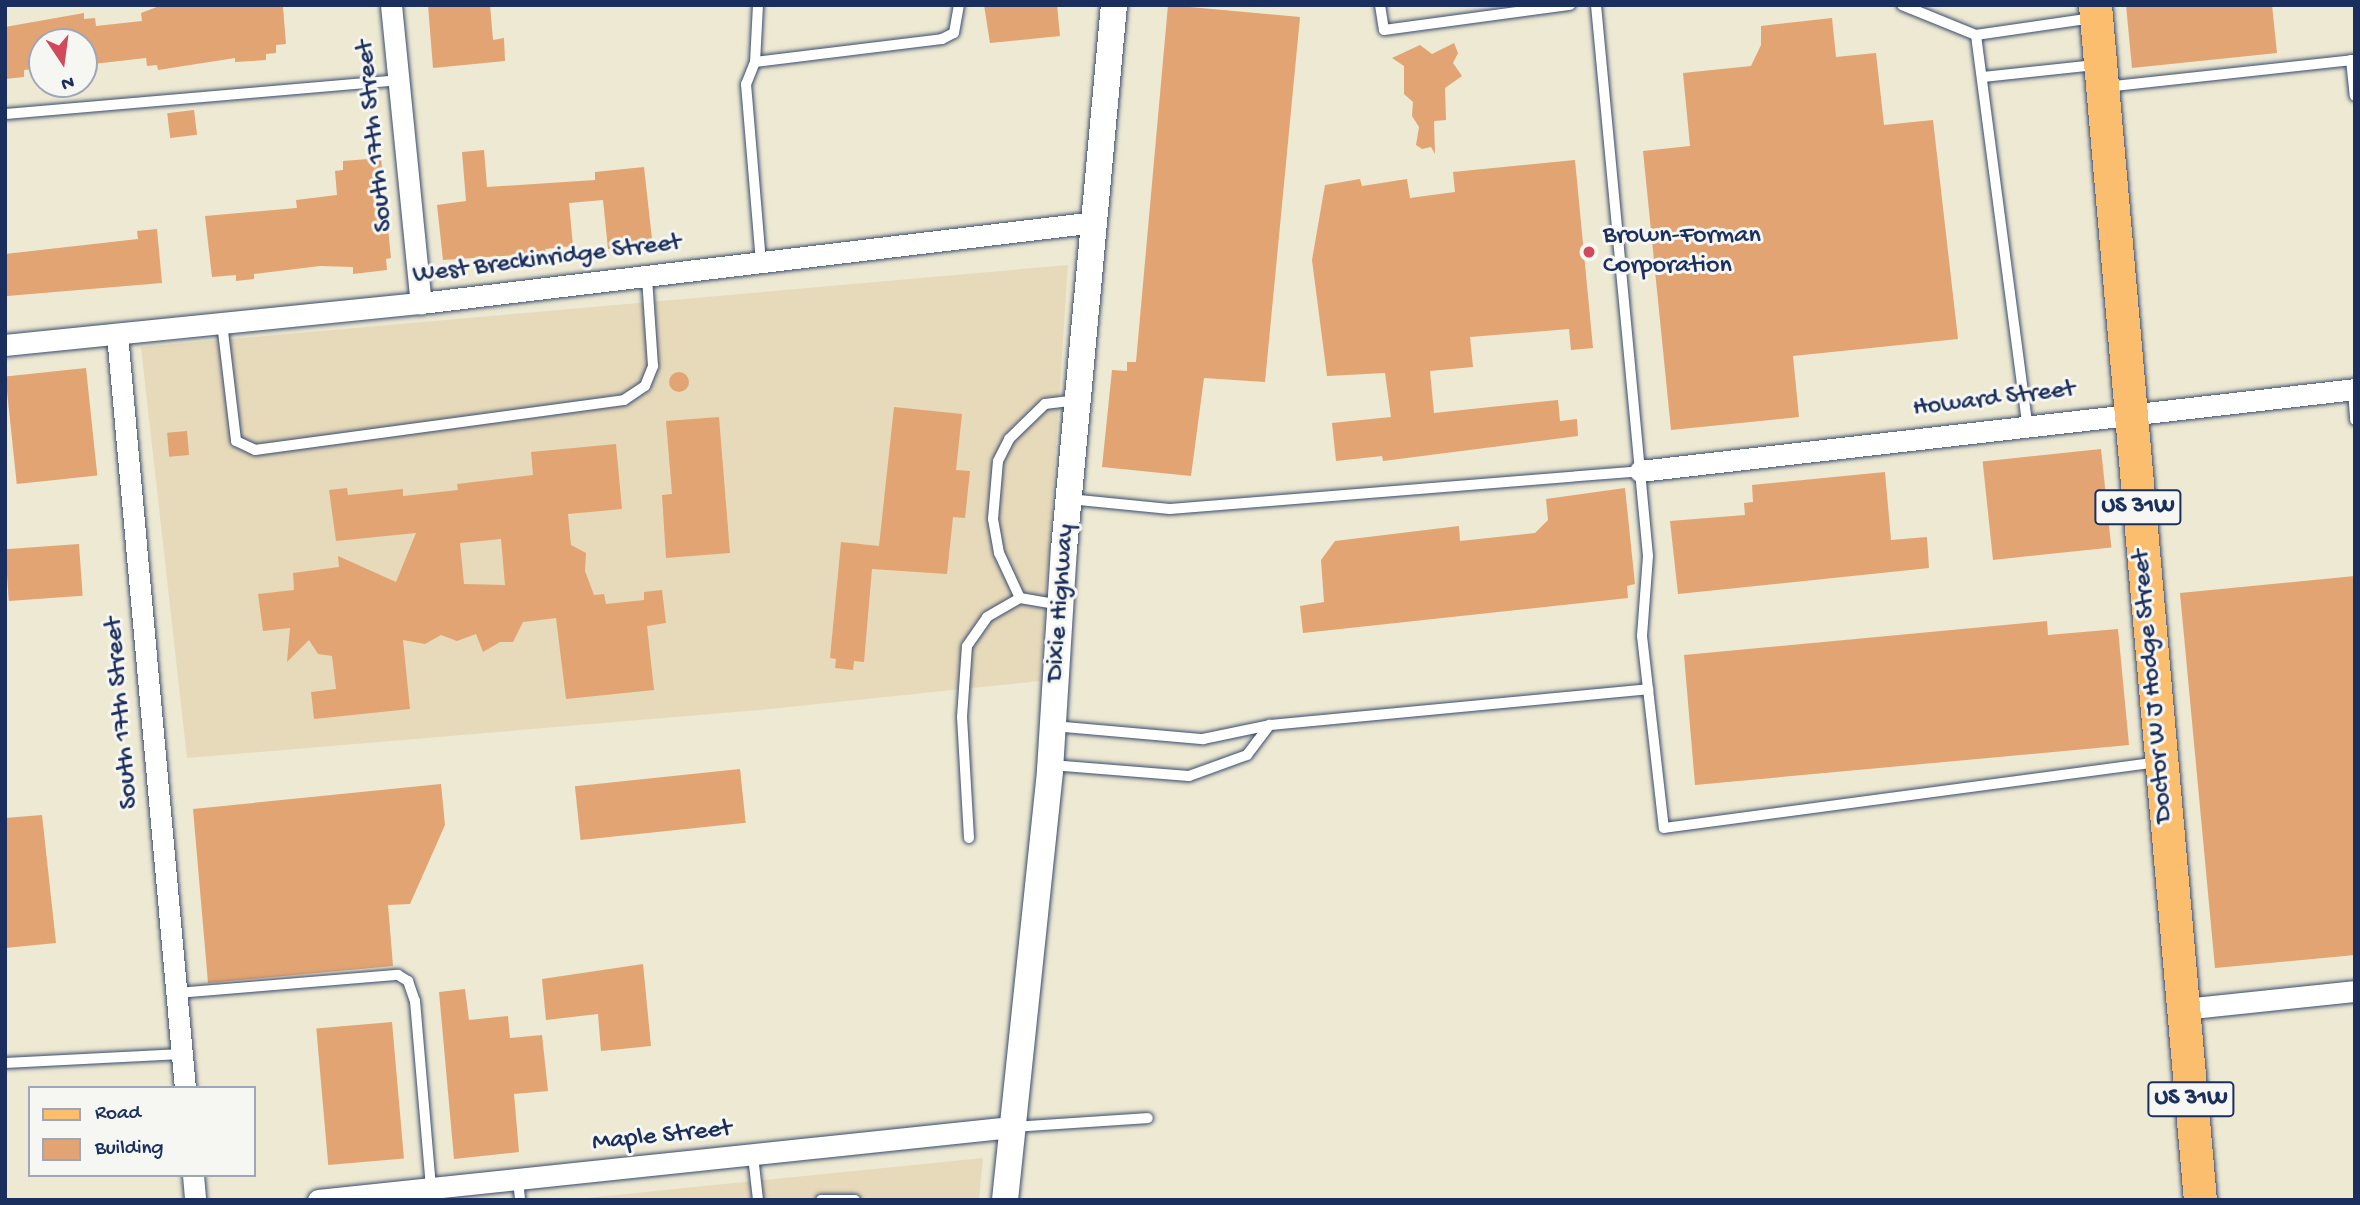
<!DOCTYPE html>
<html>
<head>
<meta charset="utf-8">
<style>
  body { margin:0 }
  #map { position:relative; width:2360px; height:1205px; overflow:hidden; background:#ede9d2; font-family:"Gochi Hand",sans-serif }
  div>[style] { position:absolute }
  .built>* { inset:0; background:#e7daba }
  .building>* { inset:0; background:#e2a473; transform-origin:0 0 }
  .round { border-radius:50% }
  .roads { filter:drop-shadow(0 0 2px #3a4b6f) drop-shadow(0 0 2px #3a4b6f) }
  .service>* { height:10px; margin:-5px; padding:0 5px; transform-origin:5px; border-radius:5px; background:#fff }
  .minor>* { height:21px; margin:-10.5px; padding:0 10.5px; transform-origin:10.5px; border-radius:10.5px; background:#fff }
  .tertiary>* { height:26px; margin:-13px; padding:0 13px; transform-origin:13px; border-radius:13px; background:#fff }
  .primary>* { height:33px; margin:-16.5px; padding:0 16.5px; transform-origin:16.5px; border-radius:16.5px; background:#fbbd6e }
  .dots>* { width:19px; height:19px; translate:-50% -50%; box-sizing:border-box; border:4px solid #f6f6f2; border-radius:50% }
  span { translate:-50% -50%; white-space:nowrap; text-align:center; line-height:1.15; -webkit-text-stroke:6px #f6f6f2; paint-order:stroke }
  .shield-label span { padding:2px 5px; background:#f6f6f2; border:2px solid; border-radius:5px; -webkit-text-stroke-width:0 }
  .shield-label { font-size:24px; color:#1b2f5e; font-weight:700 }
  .street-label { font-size:26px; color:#1b2f5e }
  .poi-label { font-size:26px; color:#1b2f5e }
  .left { translate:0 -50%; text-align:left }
  .frame { position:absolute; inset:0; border:7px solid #1b2f5e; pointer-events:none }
  .legend { position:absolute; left:28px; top:1086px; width:228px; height:91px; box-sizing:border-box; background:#f6f6f2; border:2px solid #9ea6b7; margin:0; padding:9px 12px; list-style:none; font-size:21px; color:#1b2f5e }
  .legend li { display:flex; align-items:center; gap:14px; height:35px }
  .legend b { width:35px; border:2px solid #9ea6b7 }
  .north { position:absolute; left:28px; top:28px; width:70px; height:70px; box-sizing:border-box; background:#f6f6f2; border:2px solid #9ea6b7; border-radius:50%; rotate:167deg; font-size:19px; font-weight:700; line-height:28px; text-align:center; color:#1b2f5e }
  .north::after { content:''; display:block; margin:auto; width:24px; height:32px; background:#d1495b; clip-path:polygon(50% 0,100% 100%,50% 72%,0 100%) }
</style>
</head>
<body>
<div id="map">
  <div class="built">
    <i style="clip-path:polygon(1068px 265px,1040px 681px,759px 710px,187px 758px,141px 347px)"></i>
    <i style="clip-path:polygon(983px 1158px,979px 1200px,567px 1200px)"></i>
  </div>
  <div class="building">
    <i style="clip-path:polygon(162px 5px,283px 7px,286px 44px,276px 45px,276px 53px,266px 54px,266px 60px,235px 62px,235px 58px,158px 70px,157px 65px,147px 66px,146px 58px,84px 65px,84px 42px,42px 42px,42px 68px,24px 70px,24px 77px,5px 79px,5px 27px,84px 13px,84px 19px,95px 18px,96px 26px,142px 21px,141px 13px)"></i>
    <i style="clip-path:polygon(428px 5px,490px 5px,493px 40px,504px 38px,505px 61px,433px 68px)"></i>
    <i style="clip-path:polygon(984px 5px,1057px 5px,1060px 36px,990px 43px)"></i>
    <i style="clip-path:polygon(1168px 5px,1300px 17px,1265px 382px,1204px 378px,1191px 476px,1102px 467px,1112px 370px,1127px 371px,1127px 362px,1136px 362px)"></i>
    <i style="clip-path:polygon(2126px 5px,2272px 5px,2277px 53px,2132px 68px)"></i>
    <i style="clip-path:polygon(1832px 18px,1836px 57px,1876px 53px,1884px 125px,1933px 120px,1958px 339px,1793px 356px,1799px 417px,1671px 430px,1643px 151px,1690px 146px,1683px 73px,1751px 66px,1761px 45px,1761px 26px)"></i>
    <i style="clip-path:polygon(1454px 43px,1458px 53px,1453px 63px,1462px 76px,1445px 88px,1446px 120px,1434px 121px,1435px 154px,1431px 147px,1422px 149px,1416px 145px,1419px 127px,1412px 116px,1413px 102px,1404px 94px,1404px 66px,1392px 58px,1420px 45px,1432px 54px)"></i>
    <i style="left:194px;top:110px;width:25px;height:27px;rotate:83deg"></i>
    <i style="clip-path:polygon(484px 150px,487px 187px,595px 180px,595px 172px,644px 167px,652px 239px,608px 249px,603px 200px,569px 203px,573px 246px,545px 249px,546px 253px,443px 260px,437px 205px,466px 201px,462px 152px)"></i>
    <i style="clip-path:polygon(381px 158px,391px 258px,386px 259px,387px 270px,353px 274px,353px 267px,320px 266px,254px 274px,254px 279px,236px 281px,236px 275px,212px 277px,205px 216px,297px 208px,296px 200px,337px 195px,335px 171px,343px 170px,343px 161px)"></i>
    <i style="clip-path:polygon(1575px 160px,1593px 348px,1571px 350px,1569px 329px,1470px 337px,1473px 367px,1430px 371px,1434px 413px,1558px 400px,1560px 421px,1577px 419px,1578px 436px,1383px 461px,1382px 456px,1336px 461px,1332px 423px,1391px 417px,1385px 373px,1327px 376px,1312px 260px,1325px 185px,1360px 179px,1362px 186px,1407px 179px,1410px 198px,1455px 192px,1453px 172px)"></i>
    <i style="clip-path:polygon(157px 229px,162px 283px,7px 296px,5px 254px,138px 239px,137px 231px)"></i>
    <i style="left:86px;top:368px;width:108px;height:81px;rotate:84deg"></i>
    <i class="round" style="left:669px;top:372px;width:20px;height:20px"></i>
    <i style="clip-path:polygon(894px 407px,962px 414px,956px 470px,970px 471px,965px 518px,953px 517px,947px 574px,872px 569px,864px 662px,854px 661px,853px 670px,835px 668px,836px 659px,830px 658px,841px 542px,879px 546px)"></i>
    <i style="clip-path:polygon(719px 417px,730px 553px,666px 558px,662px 495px,672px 494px,666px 421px)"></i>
    <i style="left:187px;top:431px;width:24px;height:20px;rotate:85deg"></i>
    <i style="clip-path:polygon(evenodd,616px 444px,622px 509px,568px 514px,571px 545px,586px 553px,585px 571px,594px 595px,604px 594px,606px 604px,644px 600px,644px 592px,662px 590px,666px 623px,647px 626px,654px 690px,566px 699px,556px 618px,523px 622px,513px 642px,500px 642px,483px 652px,476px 634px,457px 641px,441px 635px,425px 644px,403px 640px,410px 709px,314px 719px,311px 692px,336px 689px,332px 656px,318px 654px,309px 640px,287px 662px,290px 628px,263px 631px,258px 594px,294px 590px,293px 573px,339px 567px,338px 556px,396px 582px,416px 533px,336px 541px,329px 490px,347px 488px,348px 495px,403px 489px,403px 496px,458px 490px,457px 484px,533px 475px,531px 452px,616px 444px,501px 539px,505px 585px,464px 584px,460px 543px,501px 539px)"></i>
    <i style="left:2101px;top:449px;width:99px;height:119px;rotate:84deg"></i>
    <i style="clip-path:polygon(1885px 472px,1891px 540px,1927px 537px,1929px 568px,1678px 594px,1670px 521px,1745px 515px,1744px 503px,1753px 502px,1752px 485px)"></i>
    <i style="clip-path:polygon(1625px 488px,1635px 584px,1627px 586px,1628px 598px,1303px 633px,1300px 606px,1324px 602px,1321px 560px,1335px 541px,1459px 526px,1460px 541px,1535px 533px,1548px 520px,1546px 499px)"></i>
    <i style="left:79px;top:544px;width:52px;height:74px;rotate:86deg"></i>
    <i style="clip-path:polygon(2355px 576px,2355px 955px,2215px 968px,2180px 593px)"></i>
    <i style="clip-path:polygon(2047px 621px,2048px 635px,2118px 629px,2129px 745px,1695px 785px,1684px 655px)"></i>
    <i style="left:740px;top:769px;width:54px;height:166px;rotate:84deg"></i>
    <i style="clip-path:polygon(441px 784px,445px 825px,410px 904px,388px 905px,393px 966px,208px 983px,193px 809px)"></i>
    <i style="clip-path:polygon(42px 815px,56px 943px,5px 948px,5px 818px)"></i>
    <i style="clip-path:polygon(643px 964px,651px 1046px,601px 1051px,598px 1014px,546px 1020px,542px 979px)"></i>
    <i style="clip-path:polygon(465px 989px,469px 1020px,508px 1016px,510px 1038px,542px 1035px,548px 1091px,514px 1094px,519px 1152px,454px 1159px,439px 992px)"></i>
    <i style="left:392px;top:1022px;width:137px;height:76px;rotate:85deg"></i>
  </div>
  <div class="roads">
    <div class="service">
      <i style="left:758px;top:5px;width:57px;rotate:93deg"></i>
      <i style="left:755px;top:62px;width:24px;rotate:112deg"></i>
      <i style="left:746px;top:84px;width:181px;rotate:85.2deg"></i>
      <i style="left:1380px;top:5px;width:25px;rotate:81deg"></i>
      <i style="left:1384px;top:30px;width:188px;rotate:-7.7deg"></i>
      <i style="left:1596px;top:5px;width:553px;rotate:84.61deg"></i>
      <i style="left:1648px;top:556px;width:80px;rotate:94.3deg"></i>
      <i style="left:1642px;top:636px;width:193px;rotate:83.5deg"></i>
      <i style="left:1664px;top:828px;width:497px;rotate:-7.6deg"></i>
      <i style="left:1902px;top:5px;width:80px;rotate:22.1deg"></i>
      <i style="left:1976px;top:35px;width:118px;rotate:-8.3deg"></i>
      <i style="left:1976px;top:35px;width:391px;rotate:82.5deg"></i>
      <i style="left:2351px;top:60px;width:36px;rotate:84deg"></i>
      <i style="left:755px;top:62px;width:188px;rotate:-7deg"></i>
      <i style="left:942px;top:39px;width:13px;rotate:-27deg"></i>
      <i style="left:954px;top:33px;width:28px;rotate:-80deg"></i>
      <i style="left:1983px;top:77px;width:113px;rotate:-6.1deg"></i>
      <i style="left:2105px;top:87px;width:251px;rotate:-6.2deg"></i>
      <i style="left:5px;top:114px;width:395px;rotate:-4.9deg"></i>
      <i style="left:222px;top:323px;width:119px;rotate:83.2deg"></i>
      <i style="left:236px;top:441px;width:21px;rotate:25deg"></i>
      <i style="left:255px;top:450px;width:372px;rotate:-7.7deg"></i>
      <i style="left:624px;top:400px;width:25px;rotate:-34deg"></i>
      <i style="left:645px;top:386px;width:22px;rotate:-68deg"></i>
      <i style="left:653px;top:366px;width:89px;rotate:-93.9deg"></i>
      <i style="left:2353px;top:389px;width:31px;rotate:86deg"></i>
      <i style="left:1069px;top:499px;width:101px;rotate:5.7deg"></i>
      <i style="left:1170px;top:509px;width:472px;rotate:-4.6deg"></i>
      <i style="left:1020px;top:598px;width:50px;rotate:-115deg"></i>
      <i style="left:999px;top:553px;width:35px;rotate:-100deg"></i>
      <i style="left:993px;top:519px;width:58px;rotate:-85.1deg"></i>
      <i style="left:998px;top:461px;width:25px;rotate:-63deg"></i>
      <i style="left:1009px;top:439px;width:50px;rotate:-44.2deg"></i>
      <i style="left:1045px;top:404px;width:33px;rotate:-7deg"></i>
      <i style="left:1053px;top:726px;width:151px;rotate:5deg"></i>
      <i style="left:1203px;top:739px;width:68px;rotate:-11.8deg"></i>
      <i style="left:1270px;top:725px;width:380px;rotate:-5.4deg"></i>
      <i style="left:1051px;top:765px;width:138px;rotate:4.6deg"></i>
      <i style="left:1189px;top:776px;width:62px;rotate:-19.9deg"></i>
      <i style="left:1247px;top:755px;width:38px;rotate:-53deg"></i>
      <i style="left:969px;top:838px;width:121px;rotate:-93.3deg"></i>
      <i style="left:962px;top:717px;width:71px;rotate:-86deg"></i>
      <i style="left:967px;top:646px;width:35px;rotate:-55deg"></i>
      <i style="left:987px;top:617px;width:38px;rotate:-30deg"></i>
      <i style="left:1020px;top:598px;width:42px;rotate:9.7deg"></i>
      <i style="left:177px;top:993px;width:222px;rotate:-4.7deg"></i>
      <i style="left:398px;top:975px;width:12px;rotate:31deg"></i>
      <i style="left:408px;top:981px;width:21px;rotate:71deg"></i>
      <i style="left:415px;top:1001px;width:188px;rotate:85.1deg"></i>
      <i style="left:5px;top:1063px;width:177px;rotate:-2.9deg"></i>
      <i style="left:1014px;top:1127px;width:134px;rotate:-3.8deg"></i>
      <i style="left:753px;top:1156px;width:44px;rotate:83.5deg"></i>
      <i style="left:518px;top:1180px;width:20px;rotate:84deg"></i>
      <i style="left:821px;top:1200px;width:34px"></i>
    </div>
    <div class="minor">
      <i style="left:391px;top:5px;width:300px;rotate:84.3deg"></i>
      <i style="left:117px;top:334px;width:757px;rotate:84.85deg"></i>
      <i style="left:5px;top:345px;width:418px;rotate:-5.8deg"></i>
      <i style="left:421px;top:303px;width:679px;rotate:-6.85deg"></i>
      <i style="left:1640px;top:471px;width:720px;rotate:-6.54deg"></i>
      <i style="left:2183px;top:1009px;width:173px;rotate:-6deg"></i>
      <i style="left:193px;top:1175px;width:25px;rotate:85deg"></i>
      <i style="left:318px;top:1200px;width:697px;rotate:-6.01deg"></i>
    </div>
    <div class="tertiary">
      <i style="left:1005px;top:1200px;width:432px;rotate:-84deg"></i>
      <i style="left:1050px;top:770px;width:221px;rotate:-86.4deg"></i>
      <i style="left:1064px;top:549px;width:546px;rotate:-84.75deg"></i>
    </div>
    <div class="primary">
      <i style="left:2095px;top:5px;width:1200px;rotate:84.98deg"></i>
    </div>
  </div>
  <div class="dots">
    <i style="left:1589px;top:252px;background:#d1495b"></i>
  </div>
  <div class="shield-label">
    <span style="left:2138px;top:507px">US 31W</span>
    <span style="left:2191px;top:1099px">US 31W</span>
  </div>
  <div class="street-label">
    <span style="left:376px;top:136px;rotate:-96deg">South 17th Street</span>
    <span style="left:547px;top:260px;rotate:-7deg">West Breckinridge Street</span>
    <span style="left:1994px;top:400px;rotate:-7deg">Howard Street</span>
    <span style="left:1062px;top:603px;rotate:-86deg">Dixie Highway</span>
    <span style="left:2154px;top:686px;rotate:-95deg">Doctor W J Hodge Street</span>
    <span style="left:123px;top:713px;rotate:-95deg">South 17th Street</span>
    <span style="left:662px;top:1137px;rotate:-6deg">Maple Street</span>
  </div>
  <div class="poi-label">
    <span class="left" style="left:1603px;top:252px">Brown-Forman<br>Corporation</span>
  </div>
  <div class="frame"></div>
  <ul class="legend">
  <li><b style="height:9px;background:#fbbd6e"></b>Road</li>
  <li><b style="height:19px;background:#e2a473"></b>Building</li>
  </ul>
  <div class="north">N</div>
</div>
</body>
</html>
